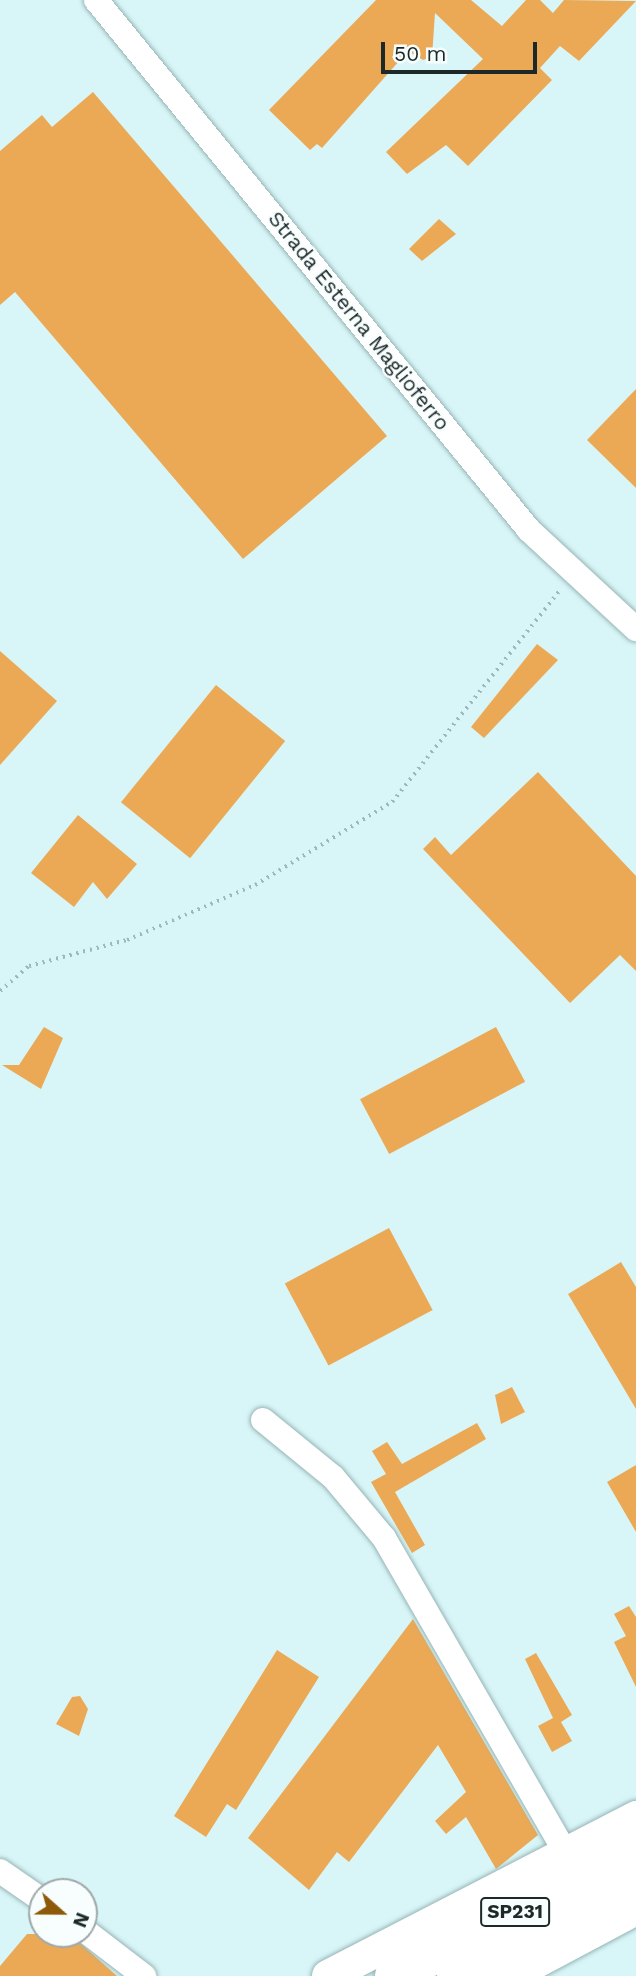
<!DOCTYPE html>
<html>
<head>
<meta charset="utf-8">
<style>
  body { margin:0 }
  #map { position:relative; width:636px; height:1976px; overflow:hidden; background:#d8f6f8; font-family:"Work Sans",sans-serif }
  div>[style] { position:absolute }
  .building>* { inset:0; background:#eba956; transform-origin:0 0 }
  .path>* { height:3.5px; margin-top:-1.75px; transform-origin:0; background:repeating-linear-gradient(90deg,#9fb7b9 0 2px,transparent 0 7px) }
  .roads { filter:drop-shadow(0 0 2px #97b4b5) drop-shadow(0 0 2px #97b4b5) }
  .minor>* { height:24px; margin:-12px; padding:0 12px; transform-origin:12px; border-radius:12px; background:#fff }
  .tertiary>* { height:32px; margin:-16px; padding:0 16px; transform-origin:16px; border-radius:16px; background:#fff }
  .trunk>* { height:38px; margin:-19px; padding:0 19px; transform-origin:19px; border-radius:19px; background:#fff }
  span { translate:-50% -50%; white-space:nowrap; text-align:center; line-height:1.15; -webkit-text-stroke:5px #f8fefe; paint-order:stroke }
  .shield-label span { padding:2px 5px; background:#f8fefe; border:2px solid; border-radius:5px; -webkit-text-stroke-width:0 }
  .shield-label { font-size:19px; color:#1d2829; font-weight:700 }
  .street-label { font-size:21px; color:#1d2829 }
  .north { position:absolute; left:28px; top:1878px; width:70px; height:70px; box-sizing:border-box; background:#f8fefe; border:2px solid #a0a8a9; border-radius:50%; rotate:111deg; font-size:19px; font-weight:700; line-height:28px; text-align:center; color:#1d2829 }
  .north::after { content:''; display:block; margin:auto; width:24px; height:32px; background:#8e5a09; clip-path:polygon(50% 0,100% 100%,50% 72%,0 100%) }
  .scale { position:absolute; left:381px; top:42px; width:156px; height:32px; box-sizing:border-box; border:4px solid #1d2829; border-top:0; padding-left:9px; font-size:21px; line-height:24px; white-space:nowrap; color:#1d2829; -webkit-text-stroke:5px #f8fefe; paint-order:stroke }
</style>
</head>
<body>
<div id="map">
  <div class="building">
    <i style="clip-path:polygon(376px 0,471px 0,502px 26px,526px 0,540px 0,553px 13px,564px 0,636px 1px,579px 61px,560px 46px,540px 68px,552px 80px,468px 166px,446px 145px,407px 174px,386px 152px,483px 59px,435px 13px,432px 57px,423px 60px,408px 51px,322px 148px,317px 144px,310px 150px,269px 110px)"></i>
    <i style="clip-path:polygon(93px 92px,387px 436px,243px 559px,15px 292px,0 305px,0 151px,42px 115px,52px 127px)"></i>
    <i style="clip-path:polygon(439px 219px,456px 234px,422px 261px,409px 249px)"></i>
    <i style="clip-path:polygon(636px 389px,636px 488px,587px 440px)"></i>
    <i style="clip-path:polygon(537px 644px,558px 660px,484px 738px,471px 727px)"></i>
    <i style="clip-path:polygon(0 651px,57px 701px,0 765px)"></i>
    <i style="left:216px;top:685px;width:89px;height:151px;rotate:39deg"></i>
    <i style="clip-path:polygon(538px 772px,636px 876px,636px 971px,620px 955px,570px 1003px,423px 849px,435px 837px,451px 855px)"></i>
    <i style="clip-path:polygon(78px 815px,137px 864px,107px 899px,93px 882px,74px 907px,31px 873px)"></i>
    <i style="clip-path:polygon(44px 1027px,63px 1038px,41px 1089px,2px 1065px,19px 1065px)"></i>
    <i style="left:496px;top:1027px;width:62px;height:154px;rotate:62deg"></i>
    <i style="left:389px;top:1228px;width:93px;height:118px;rotate:62deg"></i>
    <i style="clip-path:polygon(621px 1262px,636px 1287px,636px 1409px,568px 1294px)"></i>
    <i style="clip-path:polygon(512px 1387px,525px 1412px,501px 1424px,495px 1395px)"></i>
    <i style="clip-path:polygon(477px 1423px,486px 1439px,395px 1492px,425px 1545px,412px 1553px,371px 1482px,386px 1474px,372px 1451px,387px 1442px,402px 1464px)"></i>
    <i style="clip-path:polygon(636px 1465px,636px 1532px,607px 1482px)"></i>
    <i style="clip-path:polygon(629px 1606px,636px 1617px,636px 1687px,614px 1642px,626px 1636px,614px 1614px)"></i>
    <i style="clip-path:polygon(413px 1619px,538px 1835px,496px 1869px,466px 1817px,446px 1834px,435px 1821px,466px 1792px,438px 1745px,349px 1862px,337px 1852px,309px 1890px,248px 1838px)"></i>
    <i style="clip-path:polygon(277px 1650px,319px 1677px,236px 1810px,227px 1804px,206px 1837px,174px 1816px)"></i>
    <i style="clip-path:polygon(536px 1653px,572px 1715px,561px 1722px,572px 1741px,552px 1752px,538px 1726px,553px 1718px,525px 1659px)"></i>
    <i style="clip-path:polygon(80px 1696px,88px 1709px,79px 1736px,56px 1724px,72px 1697px)"></i>
    <i style="clip-path:polygon(27px 1934px,70px 1934px,117px 1976px,0 1976px,0 1966px)"></i>
  </div>
  <div class="path">
    <i style="left:0;top:991px;width:38px;rotate:-41deg"></i>
    <i style="left:29px;top:966px;width:101px;rotate:-14.9deg"></i>
    <i style="left:127px;top:940px;width:139px;rotate:-23.3deg"></i>
    <i style="left:255px;top:885px;width:160px;rotate:-31.2deg"></i>
    <i style="left:392px;top:802px;width:270px;rotate:-51.6deg"></i>
  </div>
  <div class="roads">
    <div class="minor">
      <i style="left:96px;top:0;width:684px;rotate:50.75deg"></i>
      <i style="left:529px;top:530px;width:146px;rotate:42.8deg"></i>
      <i style="left:263px;top:1420px;width:90px;rotate:39.2deg"></i>
      <i style="left:333px;top:1477px;width:80px;rotate:50.1deg"></i>
      <i style="left:384px;top:1538px;width:364px;rotate:60deg"></i>
      <i style="left:0;top:1871px;width:51px;rotate:34.6deg"></i>
      <i style="left:84px;top:1930px;width:76px;rotate:37.5deg"></i>
    </div>
    <div class="tertiary">
      <i style="left:328px;top:1976px;width:347px;rotate:-27.3deg"></i>
      <i style="left:510px;top:1976px;width:143px;rotate:-28deg"></i>
    </div>
    <div class="trunk">
      <i style="left:394px;top:1976px;width:273px;rotate:-27.7deg"></i>
      <i style="left:456px;top:1976px;width:203px;rotate:-27.3deg"></i>
    </div>
  </div>
  <div class="shield-label">
    <span style="left:515px;top:1912px">SP231</span>
  </div>
  <div class="street-label">
    <span style="left:359px;top:321px;rotate:51deg">Strada Esterna Maglioferro</span>
  </div>
  <div class="north">N</div>
  <div class="scale">50 m</div>
</div>
</body>
</html>
